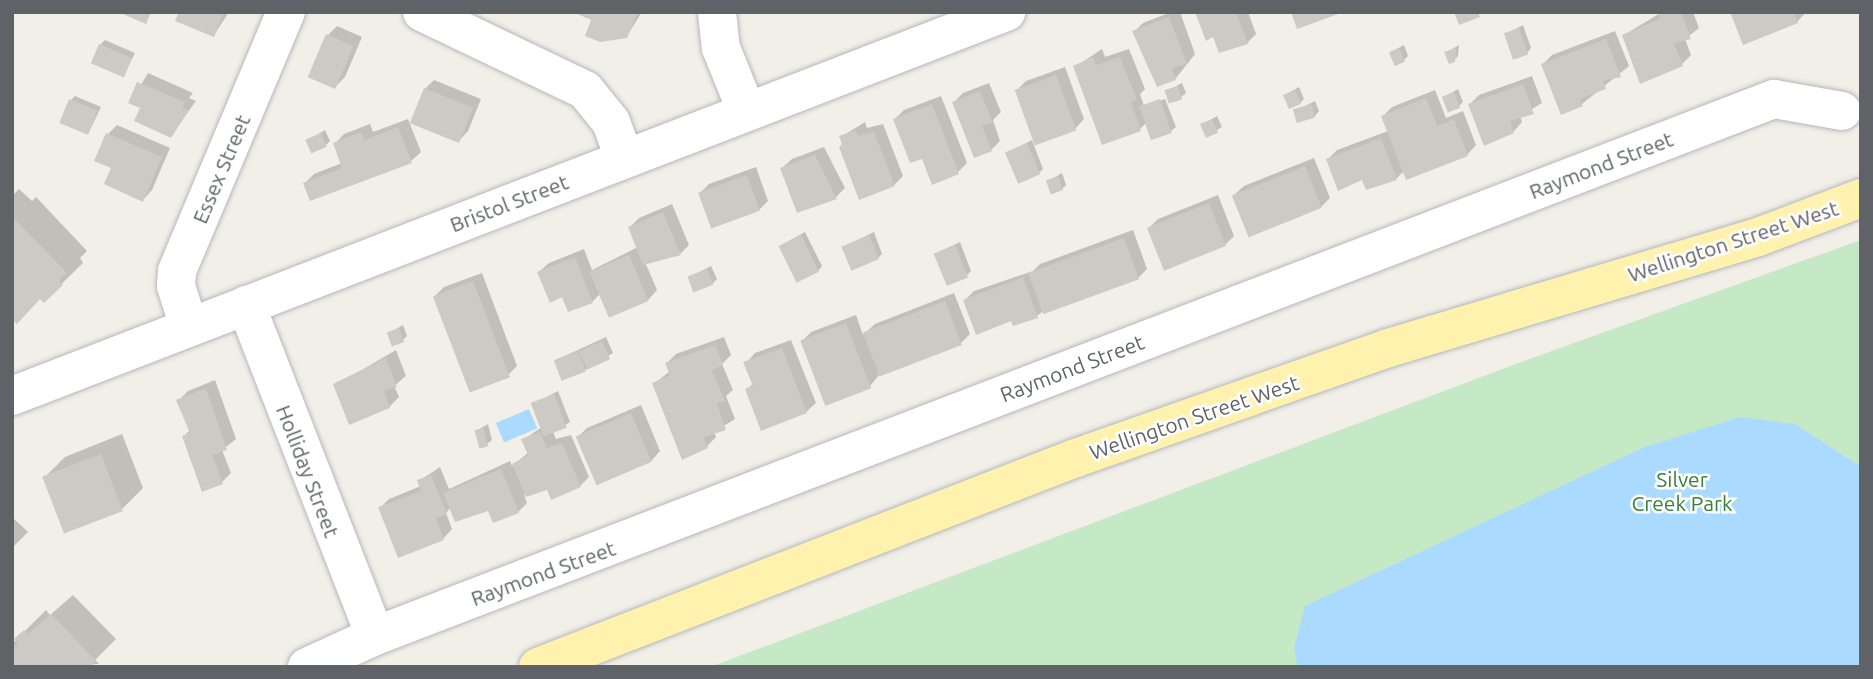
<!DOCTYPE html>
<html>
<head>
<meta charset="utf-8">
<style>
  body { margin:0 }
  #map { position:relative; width:1873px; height:679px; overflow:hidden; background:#f1efe8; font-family:Ubuntu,sans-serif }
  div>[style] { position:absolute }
  .green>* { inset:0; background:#c5e8c5 }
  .water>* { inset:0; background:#aadaff; transform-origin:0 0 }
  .shadow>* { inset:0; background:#0003 }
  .building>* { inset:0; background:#cccac5; transform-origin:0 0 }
  .roads { filter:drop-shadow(0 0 2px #b5b8bc) drop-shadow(0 0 2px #b5b8bc) }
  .minor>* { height:38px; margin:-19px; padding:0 19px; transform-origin:19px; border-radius:19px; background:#fff }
  .major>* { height:38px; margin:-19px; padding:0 19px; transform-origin:19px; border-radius:19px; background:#fff2af }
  span { translate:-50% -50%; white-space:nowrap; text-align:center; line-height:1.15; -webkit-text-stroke:5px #fff; paint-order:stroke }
  .street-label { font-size:21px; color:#5f6368 }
  .park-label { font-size:21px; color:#348238 }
  .frame { position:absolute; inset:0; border:14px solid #5f6368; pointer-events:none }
</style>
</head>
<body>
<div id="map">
  <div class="green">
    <i style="clip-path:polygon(1861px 240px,1861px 667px,710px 667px,1521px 362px)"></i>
  </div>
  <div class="water">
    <i style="left:529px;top:409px;width:21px;height:36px;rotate:67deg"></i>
    <i style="clip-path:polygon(1740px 417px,1795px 424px,1861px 467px,1861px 667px,1298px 667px,1294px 648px,1305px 606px,1645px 447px)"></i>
  </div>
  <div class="shadow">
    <i style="clip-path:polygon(181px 12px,229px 12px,214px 35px)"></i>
    <i style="clip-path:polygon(642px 12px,627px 36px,578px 13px)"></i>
    <i style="clip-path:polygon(1171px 12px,1180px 12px,1195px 54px,1176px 78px,1158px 85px,1134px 32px,1143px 23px)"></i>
    <i style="clip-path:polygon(1197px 12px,1248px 12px,1256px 34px,1247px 43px)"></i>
    <i style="clip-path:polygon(1662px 12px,1693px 12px,1699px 28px,1685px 39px,1691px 55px,1682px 64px,1624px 35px)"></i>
    <i style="clip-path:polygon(1732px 12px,1806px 12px,1797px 22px)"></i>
    <i style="clip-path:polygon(1523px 25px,1531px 48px,1527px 53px,1506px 34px)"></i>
    <i style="clip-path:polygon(337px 26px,362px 37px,345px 77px,336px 86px,328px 35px)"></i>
    <i style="clip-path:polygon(1615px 31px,1629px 66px,1582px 104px,1543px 64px,1552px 55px)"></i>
    <i style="clip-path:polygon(105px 40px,135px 53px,123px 76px,100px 45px)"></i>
    <i style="clip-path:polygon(1404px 45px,1408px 56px,1404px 60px,1391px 52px)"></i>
    <i style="clip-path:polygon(1459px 45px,1458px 56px,1454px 60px,1447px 52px)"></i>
    <i style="clip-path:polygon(1102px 49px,1105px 57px,1129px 49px,1145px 89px,1140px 94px,1144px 106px,1165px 99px,1176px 127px,1171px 131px,1153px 138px,1147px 122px,1140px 129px,1075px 67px)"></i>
    <i style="clip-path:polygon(1065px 67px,1084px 119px,1075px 129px,1017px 90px,1026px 81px)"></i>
    <i style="clip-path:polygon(148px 73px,193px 93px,189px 98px,196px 101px,171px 135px,142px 107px,131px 102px)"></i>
    <i style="clip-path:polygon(1532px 76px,1542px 103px,1520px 116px,1522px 122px,1513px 132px,1470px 104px,1479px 95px)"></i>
    <i style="clip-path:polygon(434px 80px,481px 99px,468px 131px,459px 141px,425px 89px)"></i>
    <i style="clip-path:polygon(989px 83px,1001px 112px,993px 120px,1000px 141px,991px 150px,954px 102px,963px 93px)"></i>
    <i style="clip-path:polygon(1182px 83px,1186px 93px,1181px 97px,1167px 91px)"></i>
    <i style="clip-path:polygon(1299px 87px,1304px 99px,1300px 103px,1285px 95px)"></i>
    <i style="clip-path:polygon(1458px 89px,1463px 102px,1459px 106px,1444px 97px)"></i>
    <i style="clip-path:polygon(1435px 90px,1446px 118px,1463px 111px,1476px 145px,1467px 155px,1404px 171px,1396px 179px,1363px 178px,1328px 159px,1337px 150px,1388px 131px,1383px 116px,1392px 107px)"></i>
    <i style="clip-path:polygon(75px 96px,101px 107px,88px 134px,71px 100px)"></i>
    <i style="clip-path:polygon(941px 96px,967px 163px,958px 172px,923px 157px,895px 119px,904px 110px)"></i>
    <i style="clip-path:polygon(1315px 101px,1319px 111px,1315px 116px,1295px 111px)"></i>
    <i style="clip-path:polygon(1217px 116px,1222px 127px,1207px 136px,1202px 125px)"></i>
    <i style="clip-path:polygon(408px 119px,421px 152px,411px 161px,311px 199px,305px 183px,314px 174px,342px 163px,335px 144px,344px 134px,370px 124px,373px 132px)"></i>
    <i style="clip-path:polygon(865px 122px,867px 128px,883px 124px,903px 176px,894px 185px,844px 144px,841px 137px)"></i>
    <i style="clip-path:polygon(117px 125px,170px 148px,152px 190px,143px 200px,113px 168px,108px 134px)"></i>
    <i style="clip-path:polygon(325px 130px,330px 141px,326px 145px,308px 140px)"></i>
    <i style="clip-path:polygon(1032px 140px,1043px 169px,1039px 173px,1007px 153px)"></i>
    <i style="clip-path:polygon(824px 147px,845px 188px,836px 197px,782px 168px,792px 159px)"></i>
    <i style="clip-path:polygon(1314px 158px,1330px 198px,1321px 207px,1234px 195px,1244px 186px)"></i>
    <i style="clip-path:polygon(756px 167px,768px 201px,759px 210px,700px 193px,709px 184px)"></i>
    <i style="clip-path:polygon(1062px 173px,1066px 185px,1062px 189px,1048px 181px)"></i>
    <i style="clip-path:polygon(19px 189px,32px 201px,36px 197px,87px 251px,80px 258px,83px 263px,44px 301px,40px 297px,12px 316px,12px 196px)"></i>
    <i style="clip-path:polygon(1218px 195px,1234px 236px,1225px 245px,1149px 228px,1158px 219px)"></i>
    <i style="clip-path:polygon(672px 204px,689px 245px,680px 254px,645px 262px,657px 290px,648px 300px,600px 294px,592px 302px,563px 294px,539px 272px,549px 263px,584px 249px,592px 270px,638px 247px,630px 227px,639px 218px)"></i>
    <i style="clip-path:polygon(1133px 230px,1147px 269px,1138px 278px,1044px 310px,1037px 316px,1012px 318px,965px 300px,974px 291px,1033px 271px,1040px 264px)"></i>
    <i style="clip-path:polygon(805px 232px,822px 266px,818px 271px,780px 246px)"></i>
    <i style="clip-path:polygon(874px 232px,882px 254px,878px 258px,843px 247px)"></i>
    <i style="clip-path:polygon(960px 242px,971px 271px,967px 275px,935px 254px)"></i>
    <i style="clip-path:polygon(711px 266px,717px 279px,712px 284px,690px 277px)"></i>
    <i style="clip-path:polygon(482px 273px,517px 366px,508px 375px,435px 296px,444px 287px)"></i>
    <i style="clip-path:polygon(954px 293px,970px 334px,961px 343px,879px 375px,870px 386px,825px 404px,802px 341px,811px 332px,856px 315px,863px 335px,875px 324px)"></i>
    <i style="clip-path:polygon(403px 325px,407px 336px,403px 340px,389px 333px)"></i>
    <i style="clip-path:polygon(606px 337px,613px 353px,585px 370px,556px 360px)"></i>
    <i style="clip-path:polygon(724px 337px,731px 355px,722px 364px,733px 390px,726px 396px,735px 419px,714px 432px,716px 437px,707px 446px,654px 384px,670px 371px,667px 363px,676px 354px)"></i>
    <i style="clip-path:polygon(791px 340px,816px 403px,806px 412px,747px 389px,754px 383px,746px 363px,755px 353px)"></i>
    <i style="clip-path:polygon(396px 350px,406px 376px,394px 386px,399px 397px,389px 407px,336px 385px)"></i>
    <i style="clip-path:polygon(215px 380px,236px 439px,222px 450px,231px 473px,222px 482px,184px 436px,190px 430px,178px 401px,188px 391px)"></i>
    <i style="clip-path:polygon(558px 391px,570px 422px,553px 432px,556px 439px,571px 435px,589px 477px,580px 486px,548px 487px,524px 495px,527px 503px,518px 512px,451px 507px,446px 513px,452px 529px,443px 539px,380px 508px,389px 499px,421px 486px,419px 481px,440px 467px,449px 489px,510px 461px,512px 466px,529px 452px,523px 440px,542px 427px,533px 404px)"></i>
    <i style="clip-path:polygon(641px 405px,660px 451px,651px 461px,578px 437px,587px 428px)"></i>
    <i style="clip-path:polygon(488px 424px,492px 440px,487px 444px,476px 431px)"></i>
    <i style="clip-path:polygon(122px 434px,143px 488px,122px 509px,44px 478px,65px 457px)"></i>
    <i style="clip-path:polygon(12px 517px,28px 532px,12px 548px)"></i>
    <i style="clip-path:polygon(73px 595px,116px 639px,95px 660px,99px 664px,12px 667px,12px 644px,46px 610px,50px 615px)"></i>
  </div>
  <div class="building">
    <i style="clip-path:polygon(118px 12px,151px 12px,146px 24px)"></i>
    <i style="clip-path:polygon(179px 12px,224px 12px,214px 37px,175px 21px)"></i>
    <i style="clip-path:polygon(573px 12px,638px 12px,627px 38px,600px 42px,585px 36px,591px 20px)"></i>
    <i style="clip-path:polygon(1195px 12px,1236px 12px,1248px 44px,1219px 53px,1213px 37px,1206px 41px)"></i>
    <i style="clip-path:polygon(1291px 12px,1341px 12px,1341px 13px,1297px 29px)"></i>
    <i style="clip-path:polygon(1454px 12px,1478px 12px,1480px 17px,1459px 25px)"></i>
    <i style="clip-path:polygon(1681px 12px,1691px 39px,1674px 43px,1683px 66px,1640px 84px,1622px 35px,1660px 19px,1658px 14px)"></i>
    <i style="clip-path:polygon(1730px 12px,1794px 12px,1798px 23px,1743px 45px)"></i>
    <i style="clip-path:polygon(1169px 17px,1187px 64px,1172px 68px,1176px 80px,1157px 87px,1132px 31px)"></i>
    <i style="left:1519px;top:28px;width:28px;height:16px;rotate:71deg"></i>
    <i style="left:326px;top:34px;width:30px;height:47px;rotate:23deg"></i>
    <i style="clip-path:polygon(1606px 39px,1621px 77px,1603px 81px,1606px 89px,1580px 99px,1583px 106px,1561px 115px,1541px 64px)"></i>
    <i style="left:99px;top:44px;width:36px;height:21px;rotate:23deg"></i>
    <i style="left:1399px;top:48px;width:15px;height:11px;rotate:67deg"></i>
    <i style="clip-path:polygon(1456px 48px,1455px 62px,1449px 64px,1444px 52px)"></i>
    <i style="clip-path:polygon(1093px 57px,1096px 65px,1120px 57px,1137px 100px,1131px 102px,1141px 131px,1102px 145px,1073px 66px)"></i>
    <i style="left:1056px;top:75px;width:59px;height:44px;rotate:70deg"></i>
    <i style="clip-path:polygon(137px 82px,185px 102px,182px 108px,189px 110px,171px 138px,134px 121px,140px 108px,128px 103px)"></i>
    <i style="clip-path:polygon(1523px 84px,1534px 114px,1510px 121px,1514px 133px,1484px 146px,1468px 104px)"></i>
    <i style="left:1178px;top:86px;width:14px;height:14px;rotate:73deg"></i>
    <i style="left:424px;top:88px;width:53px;height:38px;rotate:22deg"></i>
    <i style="left:1295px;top:90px;width:15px;height:13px;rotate:67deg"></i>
    <i style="clip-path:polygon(980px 91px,993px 123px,982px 126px,992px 151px,974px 158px,952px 102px)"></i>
    <i style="left:1454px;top:92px;width:17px;height:13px;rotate:69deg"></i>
    <i style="clip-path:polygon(1426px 98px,1437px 126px,1454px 119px,1468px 156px,1406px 180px,1381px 116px)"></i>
    <i style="left:69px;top:99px;width:31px;height:26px;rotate:22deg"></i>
    <i style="left:1160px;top:99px;width:36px;height:22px;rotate:71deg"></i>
    <i style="clip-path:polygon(932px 104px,959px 174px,932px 185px,922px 159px,910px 163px,893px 119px)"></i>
    <i style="left:1311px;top:104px;width:14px;height:19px;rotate:73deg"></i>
    <i style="left:1212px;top:119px;width:15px;height:13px;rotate:67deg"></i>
    <i style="clip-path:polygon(398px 127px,412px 163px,310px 201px,303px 183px,342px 168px,333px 143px,361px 132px,364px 140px)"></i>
    <i style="clip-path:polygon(856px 130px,858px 136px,874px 132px,895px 186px,859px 200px,839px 147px,842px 144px,839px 136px)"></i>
    <i style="clip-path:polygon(106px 133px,162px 157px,143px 202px,104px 184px,111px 168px,94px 161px)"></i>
    <i style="left:321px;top:133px;width:15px;height:17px;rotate:67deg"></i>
    <i style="clip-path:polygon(1381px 138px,1397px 180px,1366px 190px,1362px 180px,1338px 191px,1326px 159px)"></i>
    <i style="left:1027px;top:143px;width:34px;height:24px;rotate:67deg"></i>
    <i style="clip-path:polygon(815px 155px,837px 199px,797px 213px,780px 168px)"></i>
    <i style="left:1305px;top:166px;width:45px;height:79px;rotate:68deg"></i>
    <i style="left:747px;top:175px;width:38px;height:52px;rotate:70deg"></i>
    <i style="left:1058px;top:176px;width:15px;height:13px;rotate:70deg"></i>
    <i style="left:1209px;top:203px;width:46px;height:67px;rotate:68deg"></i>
    <i style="clip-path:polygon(663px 212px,681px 255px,643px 265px,628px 227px)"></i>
    <i style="clip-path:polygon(12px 216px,67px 273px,59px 280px,63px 285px,44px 303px,40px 299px,17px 324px,12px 319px)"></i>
    <i style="left:801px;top:235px;width:41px;height:25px;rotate:64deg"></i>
    <i style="left:869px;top:235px;width:26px;height:30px;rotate:67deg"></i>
    <i style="left:1124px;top:238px;width:44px;height:102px;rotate:70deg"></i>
    <i style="left:955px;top:245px;width:35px;height:23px;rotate:68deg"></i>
    <i style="left:629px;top:255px;width:50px;height:43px;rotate:67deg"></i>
    <i style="clip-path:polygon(575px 257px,593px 303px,568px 312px,562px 297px,550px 303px,537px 272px)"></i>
    <i style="left:707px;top:269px;width:17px;height:21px;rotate:69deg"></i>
    <i style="clip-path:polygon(1023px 277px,1038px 318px,1013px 326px,1011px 321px,976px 335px,963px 300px)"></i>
    <i style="left:473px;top:281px;width:103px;height:43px;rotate:69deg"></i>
    <i style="left:945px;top:301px;width:47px;height:88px;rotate:69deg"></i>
    <i style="left:846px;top:323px;width:70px;height:49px;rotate:69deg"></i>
    <i style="left:399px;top:328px;width:15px;height:13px;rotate:70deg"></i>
    <i style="left:602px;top:341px;width:20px;height:25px;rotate:66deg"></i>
    <i style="clip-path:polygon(715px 345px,723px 365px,712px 370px,725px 401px,717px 403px,726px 430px,704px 437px,708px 448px,682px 460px,652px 383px,670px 375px,665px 363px)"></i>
    <i style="clip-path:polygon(782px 348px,807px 413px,761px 431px,745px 389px,753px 386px,743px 362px)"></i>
    <i style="left:578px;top:351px;width:22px;height:26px;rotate:69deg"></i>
    <i style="clip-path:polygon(386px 358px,397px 387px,384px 391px,390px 408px,349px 425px,333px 384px)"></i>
    <i style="clip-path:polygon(206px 388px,227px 450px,212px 455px,223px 484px,202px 492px,182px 436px,190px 433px,176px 400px)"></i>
    <i style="left:554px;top:394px;width:36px;height:25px;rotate:69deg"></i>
    <i style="left:631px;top:413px;width:53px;height:60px;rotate:67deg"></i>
    <i style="left:483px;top:428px;width:19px;height:9px;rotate:74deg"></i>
    <i style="clip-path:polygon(540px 432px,547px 448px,562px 443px,581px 487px,551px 500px,547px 490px,526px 497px,512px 464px,528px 455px,521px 439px)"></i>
    <i style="left:101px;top:454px;width:61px;height:63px;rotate:69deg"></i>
    <i style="clip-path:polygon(501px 469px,519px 513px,493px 523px,488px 511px,455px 522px,443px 493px)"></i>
    <i style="clip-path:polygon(431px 475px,447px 514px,436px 518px,444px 540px,398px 558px,378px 507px,421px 491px,417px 480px)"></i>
    <i style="clip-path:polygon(51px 614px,96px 661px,90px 667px,12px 667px,12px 648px,18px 643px,14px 639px,24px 630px,28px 634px)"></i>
  </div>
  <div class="roads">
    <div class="minor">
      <i style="left:422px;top:12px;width:181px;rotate:25.6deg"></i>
      <i style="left:585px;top:90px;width:41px;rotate:50.9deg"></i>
      <i style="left:611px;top:122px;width:38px;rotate:70deg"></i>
      <i style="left:717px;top:12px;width:36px;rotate:84deg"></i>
      <i style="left:721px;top:48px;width:67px;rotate:68deg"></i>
      <i style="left:246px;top:305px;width:355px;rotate:68.7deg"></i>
      <i style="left:189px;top:327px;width:43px;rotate:-107.6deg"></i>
      <i style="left:176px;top:286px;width:15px;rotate:-86deg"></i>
      <i style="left:177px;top:271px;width:281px;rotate:-67.2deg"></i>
      <i style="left:12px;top:396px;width:1066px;rotate:-21.12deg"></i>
      <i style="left:307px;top:667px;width:75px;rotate:-24.5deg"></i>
      <i style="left:375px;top:636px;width:1499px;rotate:-21deg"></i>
      <i style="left:1774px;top:99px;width:69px;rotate:10deg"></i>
    </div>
    <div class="major">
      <i style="left:538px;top:667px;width:574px;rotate:-21.25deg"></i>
      <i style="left:1073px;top:459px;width:331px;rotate:-19.4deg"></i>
      <i style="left:1385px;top:349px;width:389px;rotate:-16.7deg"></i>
      <i style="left:1758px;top:237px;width:110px;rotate:-20.7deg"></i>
    </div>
  </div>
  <div class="street-label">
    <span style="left:1601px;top:165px;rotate:-21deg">Raymond Street</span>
    <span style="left:221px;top:169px;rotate:-67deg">Essex Street</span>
    <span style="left:509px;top:203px;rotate:-21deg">Bristol Street</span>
    <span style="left:1733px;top:241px;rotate:-18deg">Wellington Street West</span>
    <span style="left:1072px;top:368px;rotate:-21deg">Raymond Street</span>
    <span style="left:1194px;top:417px;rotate:-19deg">Wellington Street West</span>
    <span style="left:308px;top:471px;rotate:69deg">Holliday Street</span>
    <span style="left:543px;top:573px;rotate:-20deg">Raymond Street</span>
  </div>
  <div class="park-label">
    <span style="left:1682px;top:491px">Silver<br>Creek Park</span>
  </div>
  <div class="frame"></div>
</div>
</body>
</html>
